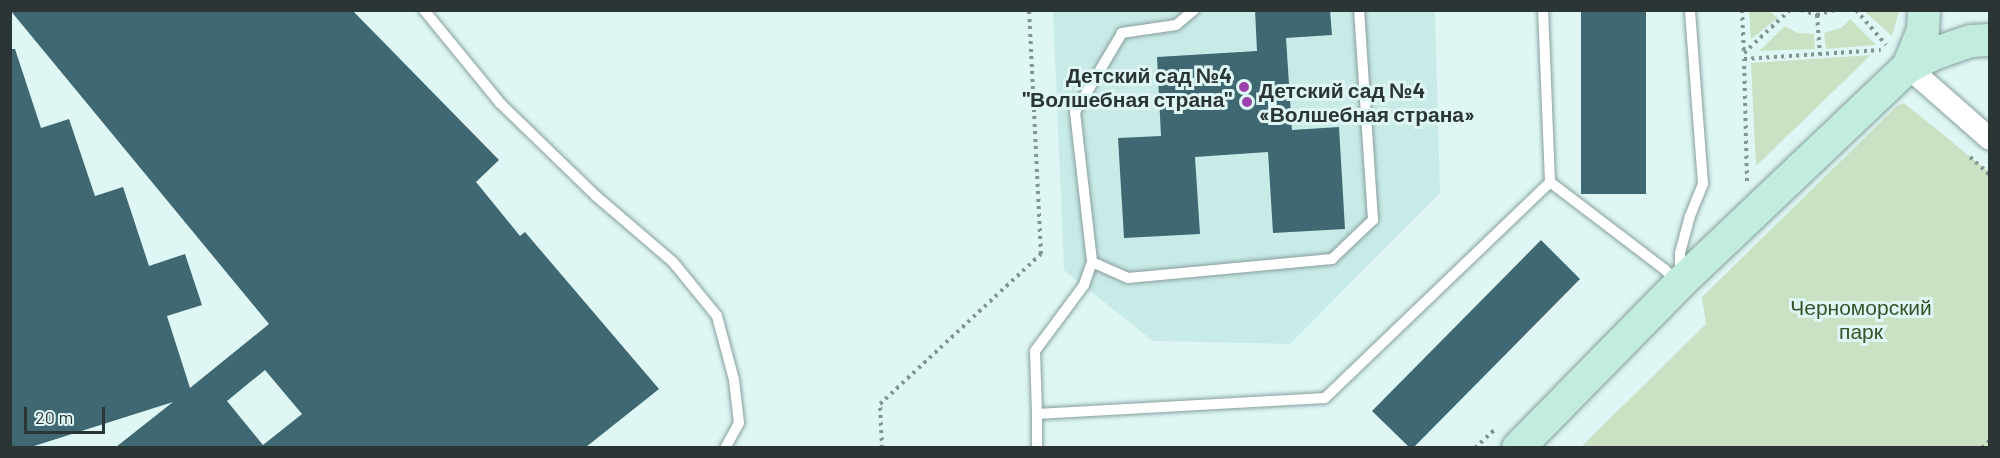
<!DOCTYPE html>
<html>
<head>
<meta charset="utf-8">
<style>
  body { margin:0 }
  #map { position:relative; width:2000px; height:458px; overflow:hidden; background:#def7f5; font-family:Barlow,sans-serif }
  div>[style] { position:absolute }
  .built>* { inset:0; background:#c9ebe8 }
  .green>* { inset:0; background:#cbe1c4 }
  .building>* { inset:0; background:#3f6873; transform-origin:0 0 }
  .path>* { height:4px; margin-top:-2px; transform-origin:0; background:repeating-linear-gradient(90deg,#839493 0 3px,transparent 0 7.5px) }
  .roads { filter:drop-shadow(0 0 2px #879e9c) drop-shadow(0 0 2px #879e9c) }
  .lane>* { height:10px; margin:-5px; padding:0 5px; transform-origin:5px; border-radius:5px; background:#fff }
  .street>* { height:22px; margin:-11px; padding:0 11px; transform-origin:11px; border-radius:11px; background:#fff }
  .secondary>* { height:32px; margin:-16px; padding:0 16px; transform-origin:16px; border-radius:16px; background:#c2ecdd }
  .dots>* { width:16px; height:16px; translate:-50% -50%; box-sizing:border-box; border:3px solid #def7f5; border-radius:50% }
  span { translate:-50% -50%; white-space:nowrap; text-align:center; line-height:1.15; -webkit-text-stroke:6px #def7f5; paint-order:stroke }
  .poi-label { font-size:21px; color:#2c3535; font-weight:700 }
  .right { translate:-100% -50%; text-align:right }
  .left { translate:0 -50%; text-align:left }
  .park-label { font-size:21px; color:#325327 }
  .frame { position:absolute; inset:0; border:12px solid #2c3535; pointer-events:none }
  .scale { position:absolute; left:24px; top:407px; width:81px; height:27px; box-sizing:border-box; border:3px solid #2c3535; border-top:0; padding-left:8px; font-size:18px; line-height:21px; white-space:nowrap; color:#2c3535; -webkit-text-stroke:4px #def7f5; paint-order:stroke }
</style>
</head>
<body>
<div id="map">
  <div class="built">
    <i style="clip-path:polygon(1053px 11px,1435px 11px,1440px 193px,1290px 344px,1153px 341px,1064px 270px)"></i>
  </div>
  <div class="green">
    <i style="clip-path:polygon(1749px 11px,1769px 11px,1778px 18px,1751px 39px)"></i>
    <i style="clip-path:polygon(1864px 11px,1899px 11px,1892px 36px)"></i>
    <i style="clip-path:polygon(1850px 19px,1876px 45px,1826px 49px,1824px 33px,1841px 28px)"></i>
    <i style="clip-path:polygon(1785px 26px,1798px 33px,1814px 34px,1815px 49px,1759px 51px)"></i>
    <i style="clip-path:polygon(1871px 55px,1756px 166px,1751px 63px)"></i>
    <i style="clip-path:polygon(1904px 103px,1989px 172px,1989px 447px,1581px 447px,1706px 324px,1702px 297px,1897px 106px)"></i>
  </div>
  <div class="building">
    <i style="clip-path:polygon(evenodd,10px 10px,352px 10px,499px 160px,476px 182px,520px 236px,525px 232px,659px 389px,586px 447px,116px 447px,173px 402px,31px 447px,10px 447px,10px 49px,15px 49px,41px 128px,69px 119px,95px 196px,123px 187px,149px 266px,185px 254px,202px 305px,167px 316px,190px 388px,269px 324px,10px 10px,265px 370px,302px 414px,263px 445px,227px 401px,265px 370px)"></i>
    <i style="clip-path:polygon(1255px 10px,1330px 10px,1332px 35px,1286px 38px,1292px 130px,1339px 127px,1345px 229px,1273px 233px,1268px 152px,1195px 157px,1200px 234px,1124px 238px,1118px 138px,1161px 136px,1157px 57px,1257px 51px)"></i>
    <i style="left:1581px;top:10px;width:65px;height:184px"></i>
    <i style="clip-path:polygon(1541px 240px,1580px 279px,1414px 447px,1409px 447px,1372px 411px)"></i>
  </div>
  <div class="path">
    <i style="left:1742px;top:10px;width:45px;rotate:87.5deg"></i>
    <i style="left:1801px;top:10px;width:17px;rotate:17deg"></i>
    <i style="left:1817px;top:15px;width:18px;rotate:-16deg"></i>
    <i style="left:1856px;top:10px;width:46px;rotate:49.4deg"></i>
    <i style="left:1817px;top:15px;width:40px;rotate:85.7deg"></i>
    <i style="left:1744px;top:53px;width:63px;rotate:-43.1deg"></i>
    <i style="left:1970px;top:157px;width:27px;rotate:42deg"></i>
    <i style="left:1747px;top:181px;width:122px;rotate:-91.4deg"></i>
    <i style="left:1744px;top:59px;width:137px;rotate:-3.8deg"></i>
    <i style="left:882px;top:448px;width:44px;rotate:-92.6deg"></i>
    <i style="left:880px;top:404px;width:220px;rotate:-43deg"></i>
    <i style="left:1041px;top:254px;width:244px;rotate:-92.8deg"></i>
    <i style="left:1475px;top:448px;width:26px;rotate:-43deg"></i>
    <i style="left:1982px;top:448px;width:11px;rotate:-45deg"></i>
  </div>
  <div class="roads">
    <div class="lane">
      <i style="left:424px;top:10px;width:120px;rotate:50.7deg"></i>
      <i style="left:500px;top:103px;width:134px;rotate:44.1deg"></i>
      <i style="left:596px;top:196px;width:101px;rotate:40.6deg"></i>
      <i style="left:673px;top:262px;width:70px;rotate:50.8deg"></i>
      <i style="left:717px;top:316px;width:66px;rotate:75.1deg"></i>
      <i style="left:734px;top:380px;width:43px;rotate:83.4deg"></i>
      <i style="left:739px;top:423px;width:29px;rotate:119deg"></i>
      <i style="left:1194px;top:10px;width:23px;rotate:140deg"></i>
      <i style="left:1176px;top:25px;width:55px;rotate:171.6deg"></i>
      <i style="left:1122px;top:33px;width:92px;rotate:120.7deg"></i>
      <i style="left:1075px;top:112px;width:151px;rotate:83.5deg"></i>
      <i style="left:1092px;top:262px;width:39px;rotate:24deg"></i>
      <i style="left:1128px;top:278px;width:205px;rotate:-5.3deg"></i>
      <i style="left:1332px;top:259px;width:57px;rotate:-43.6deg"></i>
      <i style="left:1373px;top:220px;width:210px;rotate:-93.8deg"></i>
      <i style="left:1550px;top:182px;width:143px;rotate:37.3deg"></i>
      <i style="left:1664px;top:269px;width:19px;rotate:43deg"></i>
      <i style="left:1680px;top:275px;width:22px;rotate:-90deg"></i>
      <i style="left:1680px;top:253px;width:38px;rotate:-75deg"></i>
      <i style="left:1690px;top:216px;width:35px;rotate:-68deg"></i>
      <i style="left:1703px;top:184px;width:174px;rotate:-94.3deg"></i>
      <i style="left:1037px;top:414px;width:63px;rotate:-91.8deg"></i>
      <i style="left:1035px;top:351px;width:82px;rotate:-53.4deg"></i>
      <i style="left:1084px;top:285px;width:24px;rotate:-71deg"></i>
      <i style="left:1037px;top:448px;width:34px;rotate:-90deg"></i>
      <i style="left:1037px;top:414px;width:288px;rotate:-3.2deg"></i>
      <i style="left:1325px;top:398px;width:312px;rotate:-43.8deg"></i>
      <i style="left:1550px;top:182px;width:172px;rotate:-92.3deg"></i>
    </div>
    <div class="street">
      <i style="left:1908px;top:67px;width:109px;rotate:41.3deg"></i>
    </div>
    <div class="secondary">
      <i style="left:1908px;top:67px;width:31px;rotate:-27deg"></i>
      <i style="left:1936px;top:53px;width:37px;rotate:-19deg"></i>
      <i style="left:1971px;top:41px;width:19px;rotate:-3deg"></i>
      <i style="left:1518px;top:448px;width:230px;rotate:-45.5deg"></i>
      <i style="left:1679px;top:284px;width:315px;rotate:-43.5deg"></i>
      <i style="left:1908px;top:67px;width:40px;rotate:-68deg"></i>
      <i style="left:1923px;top:30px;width:20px;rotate:-87deg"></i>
    </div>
  </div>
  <div class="dots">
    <i style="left:1244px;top:87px;background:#9c41ac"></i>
    <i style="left:1247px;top:102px;background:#9c41ac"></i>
  </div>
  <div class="poi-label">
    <span class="right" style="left:1232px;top:87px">Детский сад №4<br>"Волшебная страна"</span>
    <span class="left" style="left:1259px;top:102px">Детский сад №4<br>«Волшебная страна»</span>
  </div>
  <div class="park-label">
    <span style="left:1861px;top:319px">Черноморский<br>парк</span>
  </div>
  <div class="frame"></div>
  <div class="scale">20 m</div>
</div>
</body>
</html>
